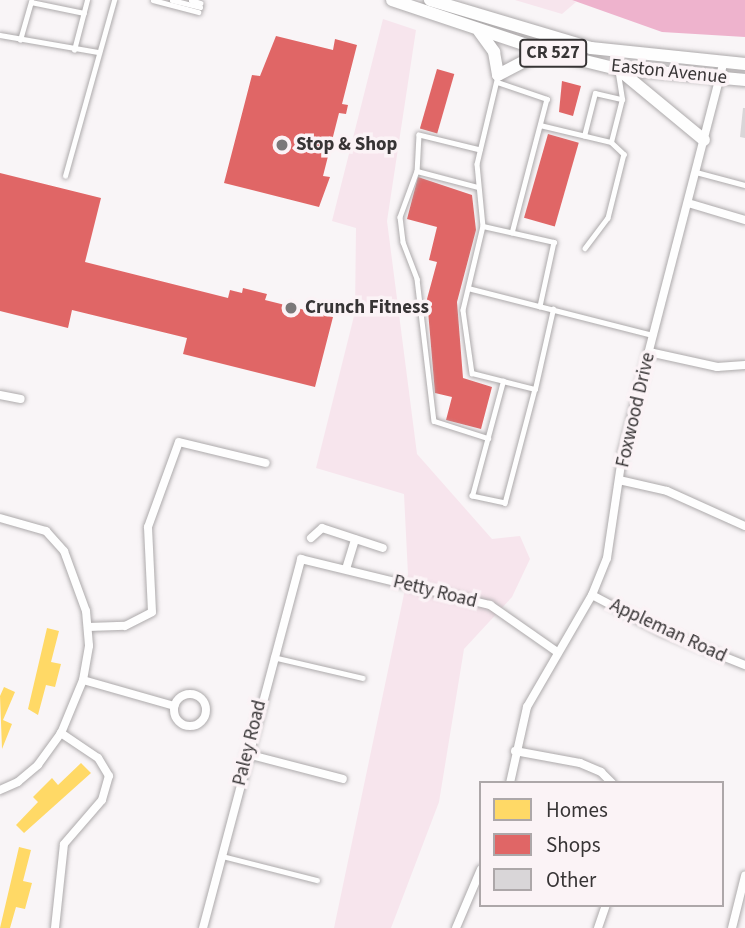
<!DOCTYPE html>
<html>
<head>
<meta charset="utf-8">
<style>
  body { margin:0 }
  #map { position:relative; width:745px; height:928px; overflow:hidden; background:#f9f5f7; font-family:"Source Sans 3",sans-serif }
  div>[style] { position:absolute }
  .green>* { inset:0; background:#f7e5ed }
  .water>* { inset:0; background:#eeb3cd }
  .homes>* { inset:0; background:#ffd966 }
  .shops>* { inset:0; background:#e06666; transform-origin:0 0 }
  .building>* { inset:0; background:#d9d6d8 }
  .roads { filter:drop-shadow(0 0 2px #adaaab) drop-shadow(0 0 2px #adaaab) }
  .service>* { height:4.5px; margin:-2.25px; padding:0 2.25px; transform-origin:2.25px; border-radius:2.25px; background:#fefefe }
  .minor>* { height:8px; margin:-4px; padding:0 4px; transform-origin:4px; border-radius:4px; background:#fefefe }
  .minor>.ring { margin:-4px; padding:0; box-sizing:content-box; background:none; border:8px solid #fefefe; border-radius:50% }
  .primary>* { height:12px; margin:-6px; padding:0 6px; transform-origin:6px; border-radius:6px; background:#fefefe }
  .dots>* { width:19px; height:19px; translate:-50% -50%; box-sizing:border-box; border:4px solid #fbf3f6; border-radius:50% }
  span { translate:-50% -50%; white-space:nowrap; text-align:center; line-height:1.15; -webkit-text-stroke:7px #fbf3f6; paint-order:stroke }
  .shield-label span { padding:2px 5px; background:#fbf3f6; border:2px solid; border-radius:5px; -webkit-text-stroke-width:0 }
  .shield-label { font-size:18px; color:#373435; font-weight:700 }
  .street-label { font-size:19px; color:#373435 }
  .poi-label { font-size:19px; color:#373435; font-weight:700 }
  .left { translate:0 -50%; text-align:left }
  .legend { position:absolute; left:479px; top:781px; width:245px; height:126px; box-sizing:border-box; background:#fbf3f6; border:2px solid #ada7a9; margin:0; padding:9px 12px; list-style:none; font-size:21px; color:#373435 }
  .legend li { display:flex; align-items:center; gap:14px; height:35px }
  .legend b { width:35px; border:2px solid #ada7a9 }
</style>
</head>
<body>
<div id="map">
  <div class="green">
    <i style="clip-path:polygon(515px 0,572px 0,576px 2px,562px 14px)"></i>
    <i style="clip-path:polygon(383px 19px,416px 30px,387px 221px,417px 454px,492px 539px,520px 536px,530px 559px,512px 597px,464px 649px,439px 802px,391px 928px,334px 928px,408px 575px,404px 494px,316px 468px,355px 312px,356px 228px,332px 221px)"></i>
  </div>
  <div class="water">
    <i style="clip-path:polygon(572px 0,745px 0,745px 37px,662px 32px)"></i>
  </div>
  <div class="homes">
    <i style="clip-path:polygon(47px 628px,59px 631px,51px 662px,61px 664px,55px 687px,46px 685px,38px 715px,28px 709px)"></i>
    <i style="clip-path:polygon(4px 687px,15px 692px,3px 720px,12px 724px,2px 749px,0 696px)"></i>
    <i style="clip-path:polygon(81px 763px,91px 773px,24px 833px,16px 825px,38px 802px,33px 797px,52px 778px,58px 785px)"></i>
    <i style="clip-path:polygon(19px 847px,31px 850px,23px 881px,32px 883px,25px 909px,16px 907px,10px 928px,0 928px)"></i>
  </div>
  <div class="shops">
    <i style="clip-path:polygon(276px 36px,333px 50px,335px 39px,357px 45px,342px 104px,348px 105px,346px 114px,339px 113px,323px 176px,330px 177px,319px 207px,224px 183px,252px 75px,260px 76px)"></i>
    <i style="left:437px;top:69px;width:18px;height:62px;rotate:16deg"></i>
    <i style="clip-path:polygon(562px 81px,581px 86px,573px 116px,559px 112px)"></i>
    <i style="left:548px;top:134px;width:32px;height:87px;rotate:16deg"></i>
    <i style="clip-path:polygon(0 173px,101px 198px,85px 262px,228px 298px,230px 290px,242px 293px,243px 288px,267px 294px,265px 300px,333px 317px,315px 387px,183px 354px,187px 338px,72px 310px,68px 328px,0 311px)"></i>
    <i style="clip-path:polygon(418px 177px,472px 195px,476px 230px,457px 302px,463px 378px,492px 387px,481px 429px,446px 420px,452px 397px,435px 393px,427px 299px,437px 262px,429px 260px,437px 227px,407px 219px)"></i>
  </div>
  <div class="building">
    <i style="clip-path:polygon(743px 108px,745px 108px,745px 138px,740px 137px)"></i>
  </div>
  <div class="roads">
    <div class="service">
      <i style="left:153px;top:0;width:47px;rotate:14.9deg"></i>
      <i style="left:172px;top:0;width:29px;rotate:14deg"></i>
      <i style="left:191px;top:0;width:10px;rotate:17deg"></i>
      <i style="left:0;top:35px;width:99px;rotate:9.8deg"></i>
      <i style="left:20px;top:40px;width:40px;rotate:-74deg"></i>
      <i style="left:31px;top:2px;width:54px;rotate:11.7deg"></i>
      <i style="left:74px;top:50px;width:52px;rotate:-75.4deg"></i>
      <i style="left:498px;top:76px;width:90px;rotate:103.4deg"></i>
      <i style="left:477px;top:164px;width:62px;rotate:84.5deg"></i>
      <i style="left:483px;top:226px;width:86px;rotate:103.4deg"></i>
      <i style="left:463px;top:310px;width:64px;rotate:81.9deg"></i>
      <i style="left:472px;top:373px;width:32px;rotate:14deg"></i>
      <i style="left:503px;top:381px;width:33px;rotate:14deg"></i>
      <i style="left:535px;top:389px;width:118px;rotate:104.7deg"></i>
      <i style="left:505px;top:503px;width:34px;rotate:-168deg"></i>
      <i style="left:472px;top:496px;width:119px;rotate:-74.9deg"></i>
      <i style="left:497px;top:82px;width:53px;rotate:18.8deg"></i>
      <i style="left:547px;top:99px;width:138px;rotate:104.6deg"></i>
      <i style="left:540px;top:125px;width:73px;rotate:13.5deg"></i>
      <i style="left:611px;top:142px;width:18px;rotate:43deg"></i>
      <i style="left:624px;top:154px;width:66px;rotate:104deg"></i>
      <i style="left:608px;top:218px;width:38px;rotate:127deg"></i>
      <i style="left:584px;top:136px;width:44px;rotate:-75.7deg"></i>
      <i style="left:595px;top:93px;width:28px;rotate:13deg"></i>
      <i style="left:611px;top:142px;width:44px;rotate:-75.7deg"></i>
      <i style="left:622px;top:99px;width:25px;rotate:-99deg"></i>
      <i style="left:480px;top:150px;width:63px;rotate:-166.2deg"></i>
      <i style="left:419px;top:135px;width:36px;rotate:93deg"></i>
      <i style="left:417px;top:171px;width:49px;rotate:110.3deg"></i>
      <i style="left:400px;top:217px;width:25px;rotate:83deg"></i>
      <i style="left:403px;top:242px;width:40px;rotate:69deg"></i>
      <i style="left:417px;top:279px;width:143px;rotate:83.2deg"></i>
      <i style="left:434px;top:421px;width:57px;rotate:17.5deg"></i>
      <i style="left:417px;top:171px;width:63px;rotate:14.7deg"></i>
      <i style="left:696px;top:172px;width:51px;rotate:14.9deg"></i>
      <i style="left:65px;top:176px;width:183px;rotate:-74.4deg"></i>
      <i style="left:483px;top:226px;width:73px;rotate:12.7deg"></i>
      <i style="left:554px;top:242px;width:66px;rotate:102.3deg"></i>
      <i style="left:468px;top:288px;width:191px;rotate:14.3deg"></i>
      <i style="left:535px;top:389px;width:82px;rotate:-77.3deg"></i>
      <i style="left:273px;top:657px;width:92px;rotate:13.1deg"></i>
      <i style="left:222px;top:856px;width:98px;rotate:14.2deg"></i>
    </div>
    <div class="minor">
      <i style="left:688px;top:203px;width:59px;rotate:16.6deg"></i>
      <i style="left:649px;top:352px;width:70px;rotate:12.4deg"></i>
      <i style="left:717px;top:367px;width:28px;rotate:-4deg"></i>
      <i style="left:0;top:395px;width:21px;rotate:11deg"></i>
      <i style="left:619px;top:480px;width:49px;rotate:12.9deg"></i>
      <i style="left:667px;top:491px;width:85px;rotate:24.2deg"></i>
      <i style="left:0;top:518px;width:48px;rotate:15.8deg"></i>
      <i style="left:46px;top:531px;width:27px;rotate:48deg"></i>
      <i style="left:64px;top:551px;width:64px;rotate:69.9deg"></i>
      <i style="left:86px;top:611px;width:35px;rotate:85deg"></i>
      <i style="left:89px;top:646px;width:35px;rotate:100deg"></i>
      <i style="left:83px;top:680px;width:57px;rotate:112.5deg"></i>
      <i style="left:61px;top:733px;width:39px;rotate:126deg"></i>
      <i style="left:38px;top:765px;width:26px;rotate:140deg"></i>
      <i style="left:18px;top:782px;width:20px;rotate:156deg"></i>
      <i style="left:311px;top:538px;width:15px;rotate:-42deg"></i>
      <i style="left:322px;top:528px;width:64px;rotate:18.2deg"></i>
      <i style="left:346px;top:569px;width:31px;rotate:-73deg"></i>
      <i style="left:592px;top:595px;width:77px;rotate:27.9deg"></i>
      <i style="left:660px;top:631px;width:92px;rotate:21.8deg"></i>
      <i style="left:88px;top:627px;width:37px;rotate:-2deg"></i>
      <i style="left:125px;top:626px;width:30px;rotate:-27deg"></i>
      <i style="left:152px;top:612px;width:85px;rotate:-92.7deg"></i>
      <i style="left:148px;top:527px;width:90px;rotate:-70deg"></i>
      <i style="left:179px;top:442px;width:89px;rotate:13.6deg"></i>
      <i style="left:83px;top:680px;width:95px;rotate:15.9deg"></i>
      <i class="ring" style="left:174px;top:694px;width:24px;height:24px"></i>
      <i style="left:515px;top:751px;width:66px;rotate:10.5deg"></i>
      <i style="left:580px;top:763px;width:23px;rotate:23deg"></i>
      <i style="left:601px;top:772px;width:16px;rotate:45deg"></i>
      <i style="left:247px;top:754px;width:99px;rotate:14.6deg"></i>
      <i style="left:510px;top:783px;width:78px;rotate:-77.4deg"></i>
      <i style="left:527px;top:707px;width:129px;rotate:-59.9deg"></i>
      <i style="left:592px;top:595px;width:40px;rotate:-68deg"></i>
      <i style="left:607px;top:558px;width:108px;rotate:-81.5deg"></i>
      <i style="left:623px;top:451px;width:401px;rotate:-75.5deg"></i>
      <i style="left:55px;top:928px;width:84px;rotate:-83.9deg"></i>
      <i style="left:64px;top:844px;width:58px;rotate:-49.2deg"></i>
      <i style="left:102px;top:800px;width:25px;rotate:-74deg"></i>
      <i style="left:109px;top:776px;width:21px;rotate:-121deg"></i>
      <i style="left:98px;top:758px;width:45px;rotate:-146deg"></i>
      <i style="left:203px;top:928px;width:382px;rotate:-75.1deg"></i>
      <i style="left:301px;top:559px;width:195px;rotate:13.7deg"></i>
      <i style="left:490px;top:605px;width:82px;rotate:35deg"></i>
      <i style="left:456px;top:928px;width:64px;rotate:-67deg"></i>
      <i style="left:598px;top:928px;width:24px;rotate:-71deg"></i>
      <i style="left:732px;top:928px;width:54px;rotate:-76deg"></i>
    </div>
    <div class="primary">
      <i style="left:392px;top:0;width:160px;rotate:18.5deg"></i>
      <i style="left:544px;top:51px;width:72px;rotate:13.7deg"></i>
      <i style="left:614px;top:68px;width:132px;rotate:5.2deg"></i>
      <i style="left:430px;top:0;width:168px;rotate:16.6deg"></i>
      <i style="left:591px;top:48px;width:155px;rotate:5.9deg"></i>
      <i style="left:479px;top:31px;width:26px;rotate:54deg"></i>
      <i style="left:494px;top:52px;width:23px;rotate:80deg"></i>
      <i style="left:623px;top:73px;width:105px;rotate:39.6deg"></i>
      <i style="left:498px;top:75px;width:52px;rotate:-27.6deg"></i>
    </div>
  </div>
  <div class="dots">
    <i style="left:282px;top:145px;background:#7b7879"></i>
    <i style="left:291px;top:308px;background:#7b7879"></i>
  </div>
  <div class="shield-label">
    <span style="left:553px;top:53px">CR 527</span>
  </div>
  <div class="street-label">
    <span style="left:669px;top:72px;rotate:6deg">Easton Avenue</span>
    <span style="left:636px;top:410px;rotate:-77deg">Foxwood Drive</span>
    <span style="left:435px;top:592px;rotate:14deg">Petty Road</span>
    <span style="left:668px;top:631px;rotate:25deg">Appleman Road</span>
    <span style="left:250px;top:743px;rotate:-76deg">Paley Road</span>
  </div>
  <div class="poi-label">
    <span class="left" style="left:296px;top:145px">Stop &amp; Shop</span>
    <span class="left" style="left:305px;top:308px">Crunch Fitness</span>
  </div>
  <ul class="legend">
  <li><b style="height:19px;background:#ffd966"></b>Homes</li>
  <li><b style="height:19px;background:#e06666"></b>Shops</li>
  <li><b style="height:19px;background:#d9d6d8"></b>Other</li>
  </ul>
</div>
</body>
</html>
